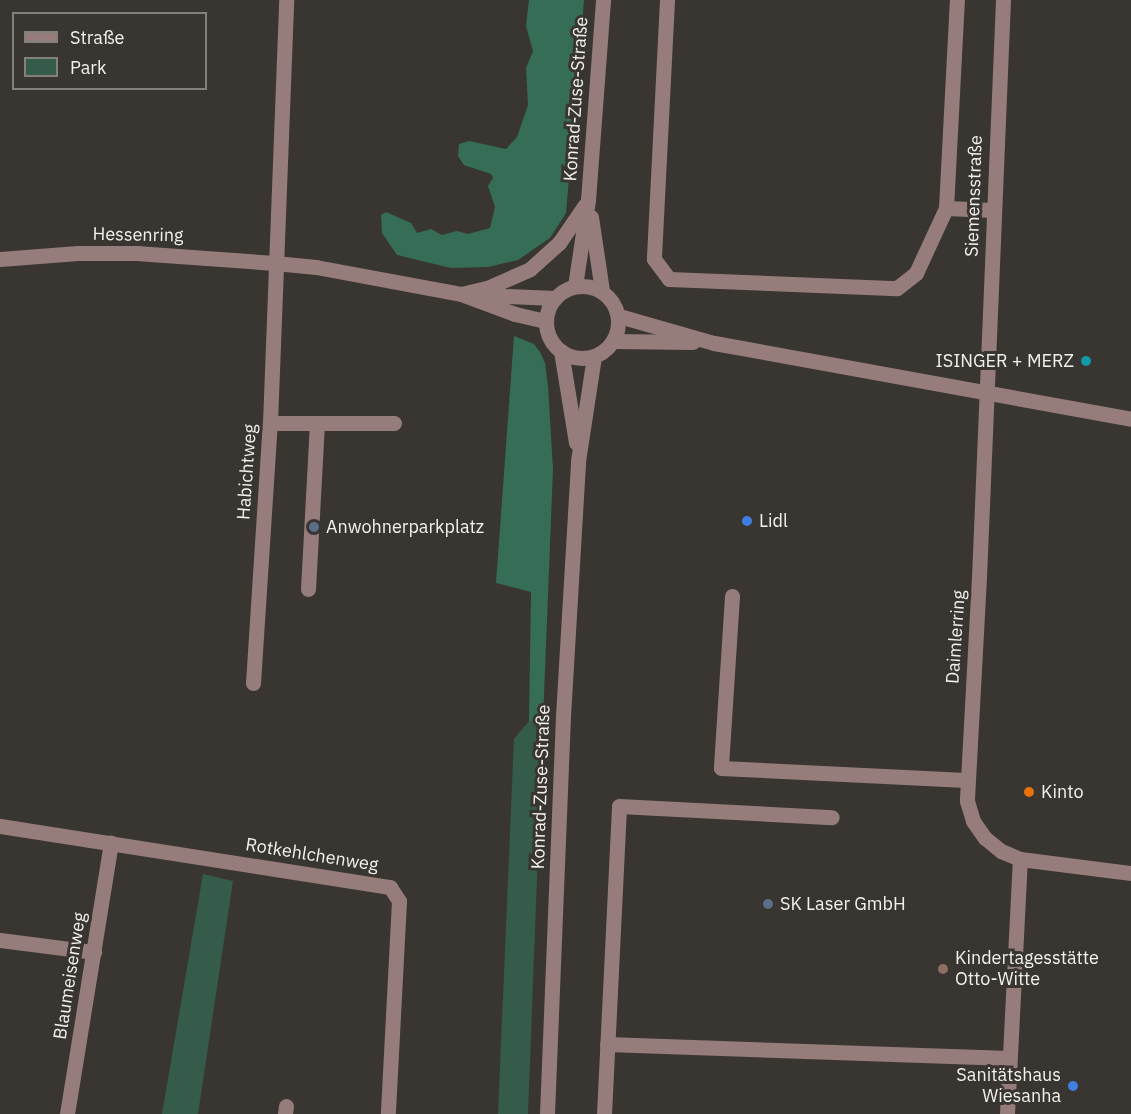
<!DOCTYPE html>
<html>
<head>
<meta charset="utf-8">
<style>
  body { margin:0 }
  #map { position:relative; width:1131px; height:1114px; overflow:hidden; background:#393632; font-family:"IBM Plex Sans",sans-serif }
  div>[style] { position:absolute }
  .green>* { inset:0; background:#355b4b }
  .forest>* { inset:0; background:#356d56 }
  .minor>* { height:15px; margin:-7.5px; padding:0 7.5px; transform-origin:7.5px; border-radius:7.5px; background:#967d7c }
  .minor>.ring { margin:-7.5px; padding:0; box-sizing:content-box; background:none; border:15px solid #967d7c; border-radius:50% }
  .dots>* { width:16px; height:16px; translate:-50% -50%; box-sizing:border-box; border:3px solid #393632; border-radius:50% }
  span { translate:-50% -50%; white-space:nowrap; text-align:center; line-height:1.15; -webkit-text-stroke:6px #393632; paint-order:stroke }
  .street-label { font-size:18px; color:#f3f1ee }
  .poi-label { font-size:18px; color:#f3f1ee }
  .right { translate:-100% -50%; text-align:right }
  .left { translate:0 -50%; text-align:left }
  .legend { position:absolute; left:12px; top:12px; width:195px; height:78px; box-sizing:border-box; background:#393632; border:2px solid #83817d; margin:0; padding:8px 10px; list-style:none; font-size:18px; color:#f3f1ee }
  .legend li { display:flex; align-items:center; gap:12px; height:30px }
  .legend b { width:30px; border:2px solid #83817d }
</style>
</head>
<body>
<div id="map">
  <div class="green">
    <i style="clip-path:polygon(529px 721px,543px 721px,528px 1114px,498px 1114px,514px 739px)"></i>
    <i style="clip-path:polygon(203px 874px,233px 881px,198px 1114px,162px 1114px)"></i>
  </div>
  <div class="forest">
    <i style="clip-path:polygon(529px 0,584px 0,566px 213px,550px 238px,518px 260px,488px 267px,451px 268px,397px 255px,382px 233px,381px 215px,386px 212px,411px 223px,417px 233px,431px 229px,442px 235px,457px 231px,468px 234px,490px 228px,495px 207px,488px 186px,493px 178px,491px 174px,464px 165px,458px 156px,459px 144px,469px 141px,506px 149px,517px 137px,528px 105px,526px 68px,533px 51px,526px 26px)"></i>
    <i style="clip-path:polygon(514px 336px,534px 344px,540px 352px,545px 363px,548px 386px,553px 469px,543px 721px,529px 721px,531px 592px,496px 583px)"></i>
  </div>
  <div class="minor">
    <i style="left:667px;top:0;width:259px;rotate:92.9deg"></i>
    <i style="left:654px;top:259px;width:25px;rotate:53deg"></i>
    <i style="left:669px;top:279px;width:228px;rotate:2.3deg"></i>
    <i style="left:897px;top:288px;width:24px;rotate:-38deg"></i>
    <i style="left:916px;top:273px;width:72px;rotate:-65.2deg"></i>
    <i style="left:946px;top:208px;width:47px;rotate:2.4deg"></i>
    <i style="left:1003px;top:0;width:577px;rotate:92.38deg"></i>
    <i style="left:979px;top:577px;width:224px;rotate:93.1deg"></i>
    <i style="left:967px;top:801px;width:21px;rotate:73deg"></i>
    <i style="left:973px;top:821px;width:21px;rotate:55deg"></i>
    <i style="left:985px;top:838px;width:21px;rotate:39deg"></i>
    <i style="left:1001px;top:851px;width:21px;rotate:23deg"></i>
    <i style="left:1020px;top:859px;width:112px;rotate:7.2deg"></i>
    <i style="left:946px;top:208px;width:208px;rotate:-87deg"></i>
    <i style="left:591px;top:217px;width:75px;rotate:81.5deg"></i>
    <i style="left:0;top:259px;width:78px;rotate:-4.4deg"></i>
    <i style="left:78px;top:253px;width:58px"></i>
    <i style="left:136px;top:253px;width:139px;rotate:4.1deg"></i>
    <i style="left:275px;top:263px;width:41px;rotate:5.6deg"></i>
    <i style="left:316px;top:267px;width:147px;rotate:10.5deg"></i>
    <i style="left:461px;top:294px;width:58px;rotate:20.3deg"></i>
    <i style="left:515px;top:314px;width:32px;rotate:13deg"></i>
    <i class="ring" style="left:546px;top:286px;width:57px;height:57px"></i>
    <i style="left:575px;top:286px;width:87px;rotate:-81.4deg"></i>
    <i style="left:588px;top:200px;width:201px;rotate:-85.7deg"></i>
    <i style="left:461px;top:294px;width:27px;rotate:-13deg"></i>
    <i style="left:487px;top:288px;width:47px;rotate:-23.8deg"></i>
    <i style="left:530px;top:269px;width:39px;rotate:-42deg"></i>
    <i style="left:559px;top:243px;width:46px;rotate:-55.6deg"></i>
    <i style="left:480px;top:295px;width:75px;rotate:2.3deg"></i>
    <i style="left:619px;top:316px;width:99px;rotate:15.9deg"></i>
    <i style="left:714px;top:343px;width:424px;rotate:10.3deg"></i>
    <i style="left:613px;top:341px;width:80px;rotate:0.7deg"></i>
    <i style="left:561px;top:351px;width:93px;rotate:80.7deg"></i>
    <i style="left:270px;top:423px;width:124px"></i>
    <i style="left:308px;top:589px;width:166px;rotate:-86.9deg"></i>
    <i style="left:732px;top:596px;width:172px;rotate:93.7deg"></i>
    <i style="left:721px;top:768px;width:245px;rotate:2.8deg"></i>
    <i style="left:253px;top:683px;width:261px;rotate:-86.3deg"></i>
    <i style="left:270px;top:423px;width:423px;rotate:-87.8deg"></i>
    <i style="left:0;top:826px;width:395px;rotate:8.9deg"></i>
    <i style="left:390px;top:887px;width:17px;rotate:57deg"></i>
    <i style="left:399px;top:901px;width:213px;rotate:93deg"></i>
    <i style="left:0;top:940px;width:95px;rotate:7.3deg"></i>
    <i style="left:607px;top:1044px;width:402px;rotate:2deg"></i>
    <i style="left:67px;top:1114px;width:275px;rotate:-80.8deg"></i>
    <i style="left:285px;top:1114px;width:8px;rotate:-83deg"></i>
    <i style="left:547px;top:1114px;width:398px;rotate:-87.7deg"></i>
    <i style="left:563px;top:716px;width:255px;rotate:-86.6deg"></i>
    <i style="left:578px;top:461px;width:106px;rotate:-81.3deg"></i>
    <i style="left:604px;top:1114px;width:308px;rotate:-87.2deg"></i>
    <i style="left:619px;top:806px;width:213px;rotate:3deg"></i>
    <i style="left:1007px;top:1114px;width:255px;rotate:-87.1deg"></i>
  </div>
  <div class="dots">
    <i style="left:1086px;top:361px;background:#0f9aa8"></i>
    <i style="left:747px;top:521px;background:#3f7fe0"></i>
    <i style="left:314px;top:527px;background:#5c6f8a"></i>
    <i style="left:1029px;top:792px;background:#e8710a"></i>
    <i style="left:768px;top:904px;background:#5c6f8a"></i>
    <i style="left:943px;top:969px;background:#8d6e63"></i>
    <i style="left:1073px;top:1086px;background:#3f7fe0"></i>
  </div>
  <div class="street-label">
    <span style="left:576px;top:99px;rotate:-86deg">Konrad-Zuse-Straße</span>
    <span style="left:974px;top:196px;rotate:-88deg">Siemensstraße</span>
    <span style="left:138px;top:235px;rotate:1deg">Hessenring</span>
    <span style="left:247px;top:472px;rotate:-86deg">Habichtweg</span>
    <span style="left:956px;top:637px;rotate:-86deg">Daimlerring</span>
    <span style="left:541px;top:787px;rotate:-88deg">Konrad-Zuse-Straße</span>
    <span style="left:312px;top:855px;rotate:9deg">Rotkehlchenweg</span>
    <span style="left:70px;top:976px;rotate:-81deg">Blaumeisenweg</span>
  </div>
  <div class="poi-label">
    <span class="right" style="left:1074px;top:361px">ISINGER + MERZ</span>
    <span class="left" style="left:759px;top:521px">Lidl</span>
    <span class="left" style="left:326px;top:527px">Anwohnerparkplatz</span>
    <span class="left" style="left:1041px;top:792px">Kinto</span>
    <span class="left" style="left:780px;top:904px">SK Laser GmbH</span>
    <span class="left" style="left:955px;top:969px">Kindertagesstätte<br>Otto-Witte</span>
    <span class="right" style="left:1061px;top:1086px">Sanitätshaus<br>Wiesanha</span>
  </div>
  <ul class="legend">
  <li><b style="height:8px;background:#967d7c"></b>Straße</li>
  <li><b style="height:16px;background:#355b4b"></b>Park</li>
  </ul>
</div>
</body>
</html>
